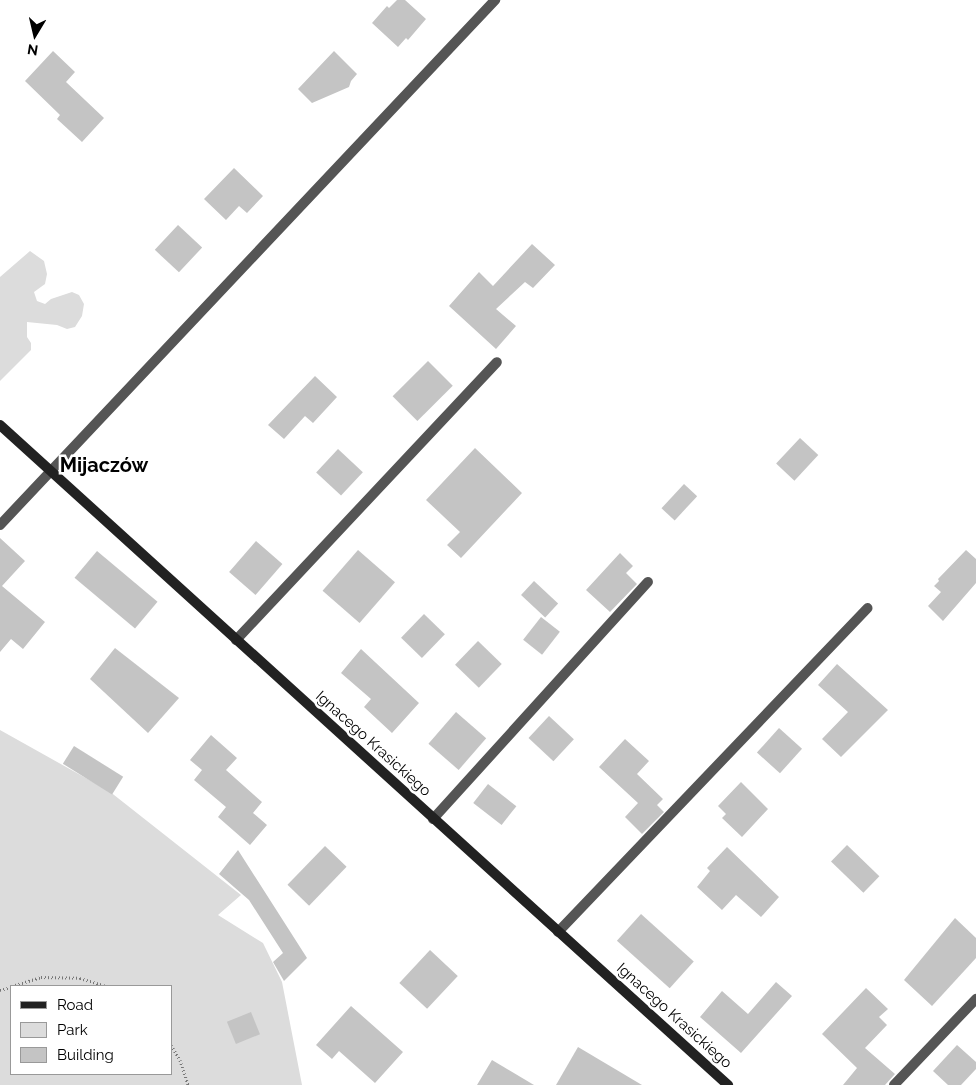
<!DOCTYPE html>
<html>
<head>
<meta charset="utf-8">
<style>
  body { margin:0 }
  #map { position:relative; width:976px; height:1085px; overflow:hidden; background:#fff; font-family:Raleway,sans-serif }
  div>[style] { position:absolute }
  .green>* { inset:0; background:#dcdcdc }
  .building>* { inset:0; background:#c4c4c4; transform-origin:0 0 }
  .path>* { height:3px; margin-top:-1.5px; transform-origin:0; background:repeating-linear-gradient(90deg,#777 0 1px,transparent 0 3.5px) }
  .lane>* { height:10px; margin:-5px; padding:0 5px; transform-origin:5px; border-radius:5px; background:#555 }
  .secondary>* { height:10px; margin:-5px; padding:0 5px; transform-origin:5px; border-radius:5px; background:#222 }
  span { translate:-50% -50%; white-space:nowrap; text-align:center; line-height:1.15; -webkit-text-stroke:5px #fff; paint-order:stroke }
  .street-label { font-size:15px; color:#000 }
  .district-label { font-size:20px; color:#000; font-weight:700 }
  .legend { position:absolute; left:10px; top:985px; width:162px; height:90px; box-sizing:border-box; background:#fff; border:1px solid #999; margin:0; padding:6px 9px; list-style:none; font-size:15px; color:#000 }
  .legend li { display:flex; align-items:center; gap:10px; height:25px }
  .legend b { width:25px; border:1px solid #999 }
  .north { position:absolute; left:10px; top:10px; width:50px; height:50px; -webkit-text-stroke:4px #fff; paint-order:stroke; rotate:189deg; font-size:14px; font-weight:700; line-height:20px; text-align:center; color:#000 }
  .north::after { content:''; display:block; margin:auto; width:18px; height:22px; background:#000; clip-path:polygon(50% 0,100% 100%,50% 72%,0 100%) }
</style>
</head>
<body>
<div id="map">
  <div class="green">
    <i style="clip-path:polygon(30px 251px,44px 261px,47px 274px,45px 284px,34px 292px,37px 301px,45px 304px,51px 299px,72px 292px,79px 295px,84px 304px,82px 316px,75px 327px,67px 329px,57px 325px,27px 322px,27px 337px,31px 343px,31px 350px,0 381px,0 277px)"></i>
    <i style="clip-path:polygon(evenodd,0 730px,109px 791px,241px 895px,218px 915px,263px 943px,282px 982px,302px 1085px,0 1085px,0 730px,11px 986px,171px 986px,171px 1074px,11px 1074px,11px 986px)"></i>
  </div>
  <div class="building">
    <i style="clip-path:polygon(397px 0,405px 0,426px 19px,408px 40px,406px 38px,398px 47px,372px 23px,387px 6px,389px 8px)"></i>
    <i style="clip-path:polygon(53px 51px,75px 72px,66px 82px,104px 118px,82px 142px,57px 119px,60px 115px,25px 81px)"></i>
    <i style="clip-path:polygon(334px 51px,357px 74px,351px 81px,349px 87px,312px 103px,298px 89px)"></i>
    <i style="clip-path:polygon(234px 168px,263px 196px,247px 213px,239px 206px,226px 220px,204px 199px)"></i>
    <i style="left:178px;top:225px;width:33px;height:34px;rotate:43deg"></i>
    <i style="clip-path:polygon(532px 244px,555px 265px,533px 288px,525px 282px,496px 309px,516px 326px,496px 349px,449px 306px,479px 272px,493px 286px)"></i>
    <i style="left:428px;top:361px;width:35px;height:50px;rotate:45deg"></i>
    <i style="clip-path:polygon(315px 376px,337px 397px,313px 423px,305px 416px,284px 439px,268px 425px)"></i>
    <i style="left:800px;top:438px;width:25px;height:35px;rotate:43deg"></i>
    <i style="clip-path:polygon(475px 448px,522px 493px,461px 558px,447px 545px,460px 532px,426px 500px)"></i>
    <i style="left:338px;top:449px;width:34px;height:32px;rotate:43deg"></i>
    <i style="left:684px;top:484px;width:18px;height:33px;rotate:43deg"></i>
    <i style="clip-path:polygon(0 538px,25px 561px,2px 586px,45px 622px,23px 649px,11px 639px,0 652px)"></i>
    <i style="left:256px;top:541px;width:35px;height:41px;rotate:41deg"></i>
    <i style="left:358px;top:550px;width:49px;height:54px;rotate:41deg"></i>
    <i style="clip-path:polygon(966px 550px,976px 559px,976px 583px,943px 621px,928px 606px,941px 592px,934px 586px,939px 581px,938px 579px)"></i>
    <i style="left:97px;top:551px;width:79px;height:35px;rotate:40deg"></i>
    <i style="clip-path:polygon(620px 553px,633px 566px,626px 573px,637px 584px,610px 612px,586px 590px)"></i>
    <i style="left:534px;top:581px;width:33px;height:19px;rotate:43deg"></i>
    <i style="left:424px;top:614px;width:29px;height:33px;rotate:44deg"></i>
    <i style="left:541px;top:617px;width:24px;height:29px;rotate:38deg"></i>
    <i style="left:478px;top:641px;width:33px;height:33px;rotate:44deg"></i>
    <i style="clip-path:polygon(115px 648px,179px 698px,148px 733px,90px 679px)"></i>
    <i style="clip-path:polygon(361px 649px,419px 703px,392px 733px,364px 707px,371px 699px,341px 673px)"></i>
    <i style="clip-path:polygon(837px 664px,888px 710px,841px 757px,822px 739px,848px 712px,818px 685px)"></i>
    <i style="left:456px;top:712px;width:40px;height:42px;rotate:41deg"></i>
    <i style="left:549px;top:716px;width:34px;height:30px;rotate:43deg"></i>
    <i style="left:779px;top:728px;width:31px;height:33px;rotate:42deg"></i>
    <i style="clip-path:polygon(211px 735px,237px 758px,226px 770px,262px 802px,253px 813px,267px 825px,250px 845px,218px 817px,226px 807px,194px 780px,202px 770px,190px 760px)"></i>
    <i style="clip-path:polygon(625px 739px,649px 761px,637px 774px,663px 799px,657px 805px,664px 812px,642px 834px,625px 817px,638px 803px,599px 767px)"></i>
    <i style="left:74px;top:746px;width:58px;height:21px;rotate:32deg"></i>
    <i style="clip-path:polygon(741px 782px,768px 809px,742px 837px,722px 818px,726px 814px,718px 806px)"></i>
    <i style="left:488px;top:784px;width:36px;height:24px;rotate:38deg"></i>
    <i style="left:847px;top:845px;width:45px;height:23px;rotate:44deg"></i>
    <i style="left:325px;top:846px;width:30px;height:54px;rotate:44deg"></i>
    <i style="clip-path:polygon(727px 847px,779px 897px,761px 917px,736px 895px,722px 910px,697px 887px,710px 871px,707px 868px)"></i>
    <i style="clip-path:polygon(238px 850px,307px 958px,284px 981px,273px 962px,283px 953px,249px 900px,219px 874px)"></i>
    <i style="left:641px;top:914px;width:71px;height:36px;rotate:42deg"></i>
    <i style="clip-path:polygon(955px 918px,976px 938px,976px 958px,932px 1006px,904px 980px)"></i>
    <i style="left:430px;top:950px;width:38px;height:45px;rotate:43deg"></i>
    <i style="clip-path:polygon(776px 982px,792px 996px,741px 1053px,700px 1017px,722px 991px,748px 1014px)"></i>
    <i style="clip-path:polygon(866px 988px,888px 1009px,879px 1017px,887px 1025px,865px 1048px,895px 1074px,885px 1085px,843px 1085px,857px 1068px,822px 1034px)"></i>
    <i style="clip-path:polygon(351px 1006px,403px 1052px,375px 1083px,339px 1051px,332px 1059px,316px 1045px)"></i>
    <i style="left:251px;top:1012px;width:24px;height:26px;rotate:68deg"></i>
    <i style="clip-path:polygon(957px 1045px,976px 1062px,976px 1069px,961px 1085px,948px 1085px,933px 1071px)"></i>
    <i style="clip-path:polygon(578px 1047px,642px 1085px,556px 1085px)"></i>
    <i style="clip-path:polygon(492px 1060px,534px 1085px,477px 1085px)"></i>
  </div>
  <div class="path">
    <i style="left:12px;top:986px;width:30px;rotate:-17deg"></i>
    <i style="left:41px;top:977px;width:39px;rotate:1deg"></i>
    <i style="left:80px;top:978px;width:28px;rotate:17deg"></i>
    <i style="left:0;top:990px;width:11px;rotate:-15deg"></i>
    <i style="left:171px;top:1045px;width:17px;rotate:59deg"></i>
    <i style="left:180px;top:1060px;width:26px;rotate:72deg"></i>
  </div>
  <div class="lane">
    <i style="left:0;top:525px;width:722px;rotate:-46.68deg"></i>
    <i style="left:236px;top:640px;width:381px;rotate:-46.8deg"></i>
    <i style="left:433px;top:819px;width:320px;rotate:-47.8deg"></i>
    <i style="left:558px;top:932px;width:448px;rotate:-46.3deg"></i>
    <i style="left:894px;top:1085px;width:119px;rotate:-46.4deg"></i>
  </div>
  <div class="secondary">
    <i style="left:0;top:425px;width:983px;rotate:42.2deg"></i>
  </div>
  <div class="street-label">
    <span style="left:373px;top:744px;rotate:42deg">Ignacego Krasickiego</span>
    <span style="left:674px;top:1016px;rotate:42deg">Ignacego Krasickiego</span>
  </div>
  <div class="district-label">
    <span style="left:104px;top:465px">Mijaczów</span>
  </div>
  <ul class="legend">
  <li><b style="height:6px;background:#222"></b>Road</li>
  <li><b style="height:14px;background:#dcdcdc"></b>Park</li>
  <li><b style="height:14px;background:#c4c4c4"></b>Building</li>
  </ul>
  <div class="north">N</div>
</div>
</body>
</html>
